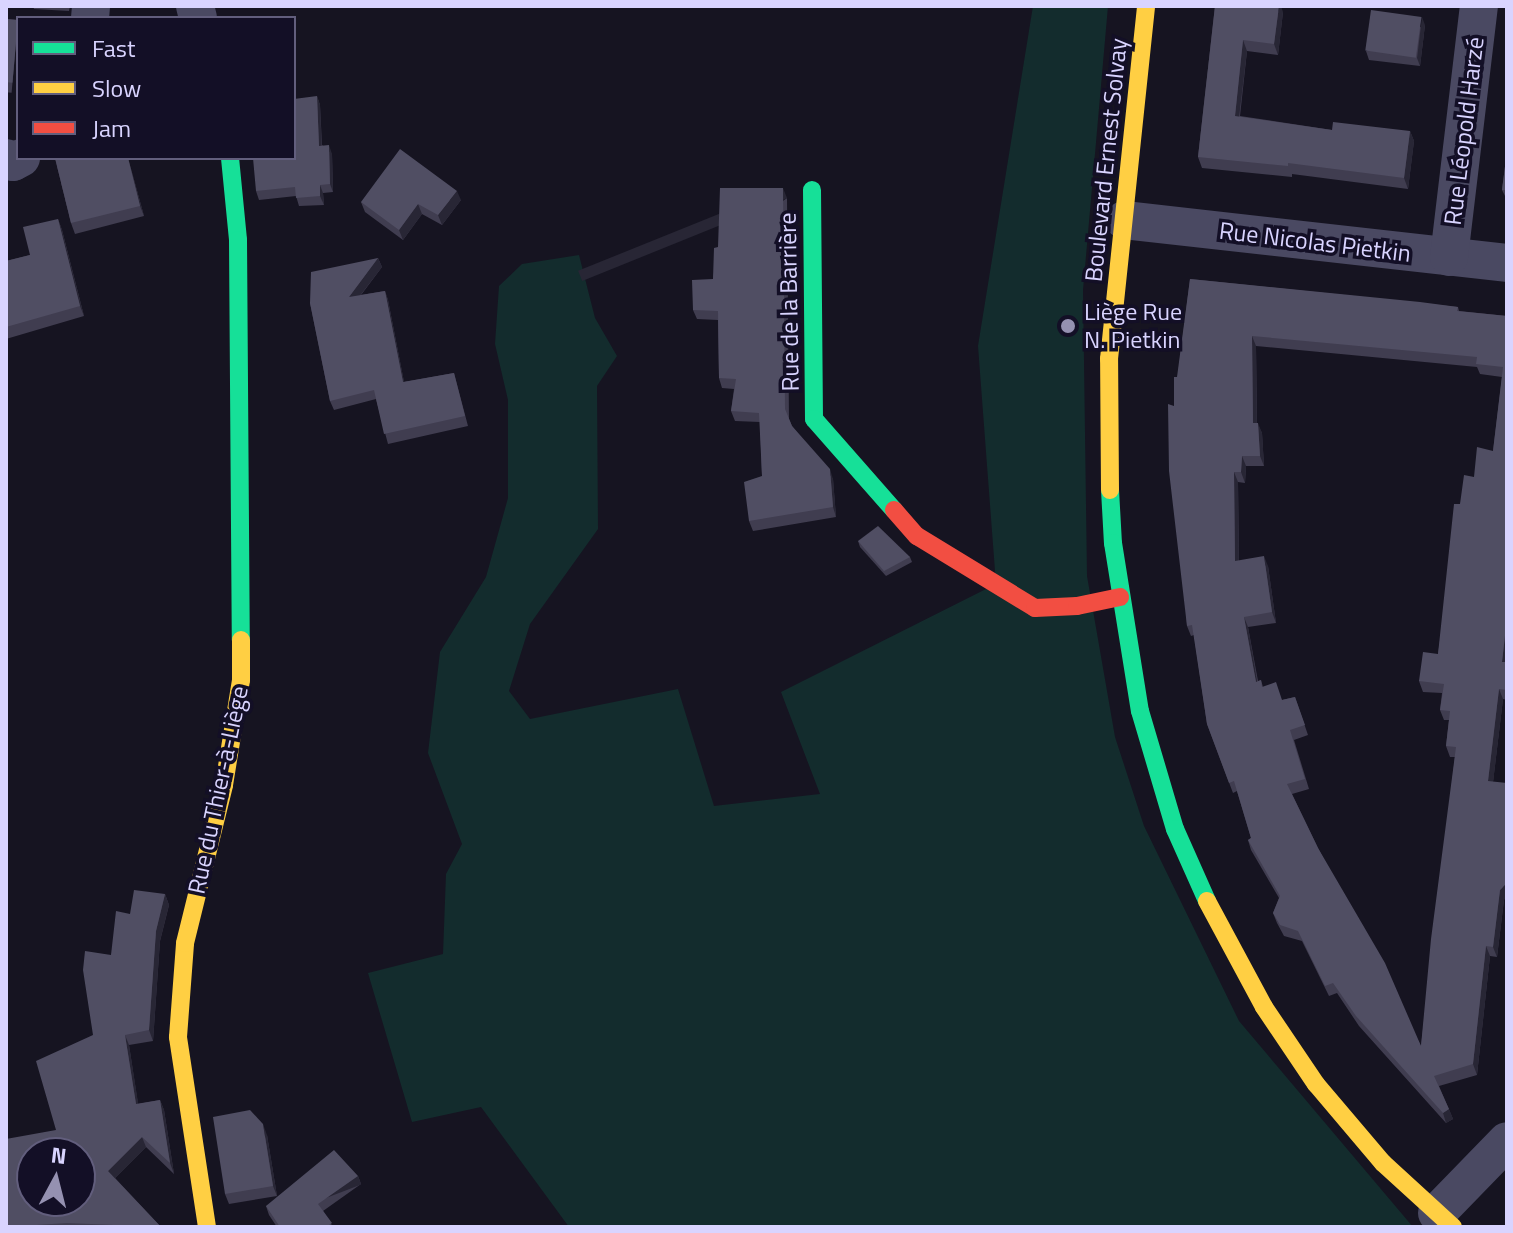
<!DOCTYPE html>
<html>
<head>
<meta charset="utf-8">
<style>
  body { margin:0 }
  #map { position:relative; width:1513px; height:1233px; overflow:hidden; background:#161421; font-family:"Titillium Web",sans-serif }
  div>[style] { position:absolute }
  .green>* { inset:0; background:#132c2d }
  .street>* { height:38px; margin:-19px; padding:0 19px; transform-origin:19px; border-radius:19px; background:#4a4962 }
  .fast>* { height:18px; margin:-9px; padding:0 9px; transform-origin:9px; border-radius:9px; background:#16e098 }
  .slow>* { height:18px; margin:-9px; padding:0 9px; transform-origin:9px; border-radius:9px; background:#ffcf43 }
  .jam>* { height:18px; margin:-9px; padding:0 9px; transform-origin:9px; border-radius:9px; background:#f24e42 }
  .wall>* { inset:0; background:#403d50; transform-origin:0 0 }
  .shaded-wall>* { inset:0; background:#282635; transform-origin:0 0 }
  .building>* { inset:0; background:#504e63; transform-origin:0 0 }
  .dots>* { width:22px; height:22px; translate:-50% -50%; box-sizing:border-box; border:4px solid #130f26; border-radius:50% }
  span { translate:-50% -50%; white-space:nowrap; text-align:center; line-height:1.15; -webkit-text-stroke:7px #130f26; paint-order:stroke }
  .street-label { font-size:24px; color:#d9d4ff }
  .poi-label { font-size:24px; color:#d9d4ff }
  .left { translate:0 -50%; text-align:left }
  .frame { position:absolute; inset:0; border:8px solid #d9d4ff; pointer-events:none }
  .legend { position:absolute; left:16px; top:16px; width:280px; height:144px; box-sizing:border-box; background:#130f26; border:2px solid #625e7d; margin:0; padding:10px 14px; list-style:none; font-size:24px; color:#d9d4ff }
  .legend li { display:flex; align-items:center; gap:16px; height:40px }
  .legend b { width:40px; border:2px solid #625e7d }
  .north { position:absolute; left:16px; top:1137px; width:80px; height:80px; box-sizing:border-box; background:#130f26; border:2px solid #625e7d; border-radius:50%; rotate:7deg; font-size:22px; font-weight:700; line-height:32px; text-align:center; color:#d9d4ff }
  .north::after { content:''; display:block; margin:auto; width:28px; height:36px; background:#9591b1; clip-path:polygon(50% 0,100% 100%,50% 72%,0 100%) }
</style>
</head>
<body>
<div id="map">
  <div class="green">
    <i style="clip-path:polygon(1033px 6px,1108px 6px,1083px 290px,1087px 576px,1115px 737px,1144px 826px,1239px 1021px,1413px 1227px,569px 1227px,481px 1107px,412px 1122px,368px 973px,443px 954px,446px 874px,462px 844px,428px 753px,440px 652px,486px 577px,508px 498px,508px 400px,495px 344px,499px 286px,522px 264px,579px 255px,595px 318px,617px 356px,597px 386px,598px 529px,530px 624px,509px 691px,530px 719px,678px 689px,714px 806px,820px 794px,781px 692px,996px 584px,978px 346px)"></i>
  </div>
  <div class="street">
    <i style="left:195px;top:6px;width:12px;rotate:76deg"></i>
    <i style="left:90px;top:18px;width:12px;rotate:-85deg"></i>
    <i style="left:6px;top:158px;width:8px;rotate:30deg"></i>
    <i style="left:13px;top:162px;width:9px;rotate:-27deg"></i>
    <i style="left:1124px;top:220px;width:385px;rotate:6.4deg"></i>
    <i style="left:1449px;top:257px;width:253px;rotate:-83.2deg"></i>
    <i style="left:1437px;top:1213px;width:100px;rotate:-45.8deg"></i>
  </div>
  <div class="fast">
    <i style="left:230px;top:158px;width:82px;rotate:84.4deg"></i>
    <i style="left:238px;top:240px;width:400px;rotate:89.6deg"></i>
    <i style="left:812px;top:190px;width:229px;rotate:89.5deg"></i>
    <i style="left:814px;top:419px;width:121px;rotate:48.7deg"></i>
    <i style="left:1110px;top:490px;width:53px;rotate:86.8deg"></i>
    <i style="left:1113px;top:543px;width:170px;rotate:80.9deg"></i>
    <i style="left:1140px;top:711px;width:123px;rotate:73.5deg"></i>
    <i style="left:1175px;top:829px;width:79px;rotate:66deg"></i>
  </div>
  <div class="slow">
    <i style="left:1110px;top:490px;width:131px;rotate:-90.4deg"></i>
    <i style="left:1109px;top:359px;width:355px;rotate:-84deg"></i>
    <i style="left:1207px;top:901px;width:120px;rotate:61.7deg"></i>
    <i style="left:1264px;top:1007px;width:93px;rotate:56deg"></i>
    <i style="left:1316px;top:1084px;width:104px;rotate:49.7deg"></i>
    <i style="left:1383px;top:1163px;width:95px;rotate:42.4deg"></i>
    <i style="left:207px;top:1227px;width:192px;rotate:-98.7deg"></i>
    <i style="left:178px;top:1037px;width:94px;rotate:-85.7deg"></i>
    <i style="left:185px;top:943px;width:163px;rotate:-76.1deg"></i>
    <i style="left:224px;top:785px;width:106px;rotate:-80.8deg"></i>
    <i style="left:241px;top:680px;width:40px;rotate:-90deg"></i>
  </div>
  <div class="jam">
    <i style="left:894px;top:510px;width:35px;rotate:49deg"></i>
    <i style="left:917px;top:536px;width:138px;rotate:31.4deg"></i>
    <i style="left:1035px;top:608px;width:42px;rotate:-2.7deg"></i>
    <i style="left:1077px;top:606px;width:44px;rotate:-11.8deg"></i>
  </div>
  <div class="wall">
    <i style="clip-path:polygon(33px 6px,70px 6px,69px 11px,34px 9px)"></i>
    <i style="clip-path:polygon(1215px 6px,1283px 12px,1278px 55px,1247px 51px,1240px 116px,1332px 130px,1410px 131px,1414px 141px,1408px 189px,1292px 174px,1292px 177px,1202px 168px,1198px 157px)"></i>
    <i style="left:6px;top:19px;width:12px;height:73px;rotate:5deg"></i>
    <i style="clip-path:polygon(1425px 25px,1420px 66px,1369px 60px,1366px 51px)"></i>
    <i style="clip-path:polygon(317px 96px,320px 105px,322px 145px,332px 154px,333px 192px,323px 193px,324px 205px,299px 206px,296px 196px,259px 200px,256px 191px,294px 158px)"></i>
    <i style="clip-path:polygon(1507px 151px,1507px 200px,1502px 190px)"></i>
    <i style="clip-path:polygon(55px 158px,128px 158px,144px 216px,75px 234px,71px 223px)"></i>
    <i style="clip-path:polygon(787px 198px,789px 419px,792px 426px,833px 479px,836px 517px,753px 531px,749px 521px,762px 476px,760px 422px,735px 421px,731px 411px,734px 389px,722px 388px,719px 378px,718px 320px,697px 319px,693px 310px,713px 279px,718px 247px)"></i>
    <i style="clip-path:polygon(461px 200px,442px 225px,422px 214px,403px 240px,365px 212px,361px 202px)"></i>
    <i style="clip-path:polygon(58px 219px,62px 230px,84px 316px,6px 339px,6px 261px,30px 255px)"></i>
    <i style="clip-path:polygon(378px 258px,382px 267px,361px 295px,385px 291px,388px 300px,404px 382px,454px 373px,468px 426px,388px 444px,376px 399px,334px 410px,330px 401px,310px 303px)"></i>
    <i style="clip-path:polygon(evenodd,1190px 279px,1458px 307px,1459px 311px,1507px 316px,1507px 700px,1503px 699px,1493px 782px,1504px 900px,1497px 957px,1490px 956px,1477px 1075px,1439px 1086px,1453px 1119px,1446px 1123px,1359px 1026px,1337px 993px,1329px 996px,1302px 941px,1284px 936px,1277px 923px,1273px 913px,1279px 898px,1251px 850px,1248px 840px,1251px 838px,1237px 791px,1233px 793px,1207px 724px,1194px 635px,1191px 636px,1187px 626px,1174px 406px,1190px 279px,1256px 346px,1477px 367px,1480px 374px,1502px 377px,1493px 451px,1474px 477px,1460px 504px,1438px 654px,1419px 681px,1423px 692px,1442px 693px,1440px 710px,1444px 720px,1449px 720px,1446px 746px,1450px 757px,1455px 757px,1421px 1046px,1318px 848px,1292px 794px,1309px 789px,1294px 740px,1308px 735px,1295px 697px,1282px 700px,1263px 687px,1261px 680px,1258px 681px,1248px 627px,1276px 623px,1268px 566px,1239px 561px,1238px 482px,1245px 483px,1246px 466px,1264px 466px,1262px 433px,1257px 423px,1256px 346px)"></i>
    <i style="clip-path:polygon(858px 541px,910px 557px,912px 562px,886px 576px,860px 547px)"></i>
    <i style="clip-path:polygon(165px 894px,169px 905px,160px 941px,153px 1041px,129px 1045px,138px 1104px,160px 1100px,164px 1110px,174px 1174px,146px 1147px,115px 1178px,161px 1227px,6px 1227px,56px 1130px,93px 1035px,111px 955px,130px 914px)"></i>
    <i style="clip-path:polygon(267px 1135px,277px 1196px,229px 1204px,225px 1194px)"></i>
    <i style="clip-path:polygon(358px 1176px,361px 1184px,323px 1211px,333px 1227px,277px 1227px,269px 1215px,266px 1206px)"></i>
  </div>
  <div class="shaded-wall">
    <i style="clip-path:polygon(1279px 6px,1281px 6px,1283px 12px,1278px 55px,1274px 44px)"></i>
    <i style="clip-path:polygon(1422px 17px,1425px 25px,1420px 66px,1417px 58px)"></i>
    <i style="clip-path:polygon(1243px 40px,1247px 51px,1238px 126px,1235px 116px)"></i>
    <i style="clip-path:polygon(317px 96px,320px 105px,322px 154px,319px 146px)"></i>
    <i style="clip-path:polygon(1410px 131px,1414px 141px,1408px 189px,1404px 178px)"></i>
    <i style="clip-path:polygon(329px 145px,332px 154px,333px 192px,330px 184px)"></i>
    <i style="clip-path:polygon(128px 158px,144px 216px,140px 206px)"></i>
    <i style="clip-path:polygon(320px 185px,323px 193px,324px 205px,320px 196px)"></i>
    <i style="left:783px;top:188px;width:11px;height:221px;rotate:68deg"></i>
    <i style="clip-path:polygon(457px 191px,461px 200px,442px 225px,438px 215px)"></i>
    <i style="clip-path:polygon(418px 204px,422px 214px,403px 240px,399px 230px)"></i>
    <i style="clip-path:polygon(58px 219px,62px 230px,84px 316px,80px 306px)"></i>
    <i style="clip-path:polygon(378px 258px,382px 267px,352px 306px,349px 297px)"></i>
    <i style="clip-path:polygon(385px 291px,388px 300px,406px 392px,403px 382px)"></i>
    <i style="clip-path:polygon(1252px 336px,1256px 346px,1257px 433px,1253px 423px)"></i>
    <i style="clip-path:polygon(1258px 423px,1262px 433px,1264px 466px,1260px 456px)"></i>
    <i style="clip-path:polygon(1242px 456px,1246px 466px,1245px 483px,1241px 472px)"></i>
    <i style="clip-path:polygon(830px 469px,833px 479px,836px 517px,833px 507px)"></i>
    <i style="clip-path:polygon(1234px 472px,1238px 482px,1239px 572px,1235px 561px)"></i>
    <i style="clip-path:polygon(1264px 556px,1268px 566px,1276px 623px,1272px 612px)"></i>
    <i style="clip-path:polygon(1244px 617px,1248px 627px,1259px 692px,1256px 682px)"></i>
    <i style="clip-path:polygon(1507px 618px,1507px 659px,1506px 672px,1502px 662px)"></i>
    <i style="clip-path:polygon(1499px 689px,1503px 699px,1492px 791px,1488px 781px)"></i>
    <i style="clip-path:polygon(1507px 883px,1507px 897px,1504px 900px,1497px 957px,1493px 947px,1500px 890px)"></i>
    <i style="clip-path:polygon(165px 894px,169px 905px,160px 941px,153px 1041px,149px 1030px,156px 931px)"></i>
    <i style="clip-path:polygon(1486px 946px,1490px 956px,1477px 1075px,1473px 1064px)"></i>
    <i style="clip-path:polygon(125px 1035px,129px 1045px,140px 1115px,136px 1104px)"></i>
    <i style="clip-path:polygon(160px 1100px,164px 1110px,174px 1174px,170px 1163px)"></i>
    <i style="clip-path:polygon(1449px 1109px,1453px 1119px,1446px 1123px,1443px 1113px)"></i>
    <i style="clip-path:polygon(263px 1124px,267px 1135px,277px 1196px,273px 1186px)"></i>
    <i style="clip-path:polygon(142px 1137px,146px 1147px,111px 1182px,108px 1171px)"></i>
    <i style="left:358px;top:1176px;width:9px;height:49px;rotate:69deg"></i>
  </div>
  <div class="building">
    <i style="clip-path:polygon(1215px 6px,1279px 6px,1274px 44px,1243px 40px,1235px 116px,1332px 130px,1333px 122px,1410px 131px,1404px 178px,1288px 163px,1288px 166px,1198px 157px)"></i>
    <i style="left:1371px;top:10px;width:51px;height:41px;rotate:8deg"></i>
    <i style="left:6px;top:19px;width:12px;height:63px;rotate:5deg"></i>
    <i style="clip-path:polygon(317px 96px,319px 146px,329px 145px,330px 184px,320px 185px,320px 196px,296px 198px,295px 187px,256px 191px,253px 158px,294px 158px,294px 99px)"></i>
    <i style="clip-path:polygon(400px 149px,457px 191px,438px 215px,418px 204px,399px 230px,361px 202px)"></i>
    <i style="clip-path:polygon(1507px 151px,1507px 190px,1502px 190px)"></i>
    <i style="clip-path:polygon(55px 158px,128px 158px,140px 206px,71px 223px)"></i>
    <i style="clip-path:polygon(720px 188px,783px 188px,785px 409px,792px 426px,830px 469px,833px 507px,749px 521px,744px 482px,762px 476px,759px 413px,731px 411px,736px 379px,719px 378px,718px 311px,693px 310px,692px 280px,713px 279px,714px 248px,718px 247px)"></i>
    <i style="clip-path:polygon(58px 219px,80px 306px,6px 327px,6px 261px,30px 255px,23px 227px)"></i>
    <i style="clip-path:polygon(378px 258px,349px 297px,385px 291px,403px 382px,454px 373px,465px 416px,384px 434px,374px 390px,330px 401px,310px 303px,311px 272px)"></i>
    <i style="clip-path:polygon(evenodd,1190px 279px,1420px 302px,1458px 307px,1457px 311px,1507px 316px,1507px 618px,1502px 662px,1507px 662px,1507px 690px,1499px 689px,1488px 781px,1507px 783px,1507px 831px,1506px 842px,1507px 844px,1507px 883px,1500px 890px,1493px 947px,1486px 946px,1473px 1064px,1434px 1076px,1449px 1109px,1443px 1113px,1356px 1016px,1333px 983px,1325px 986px,1298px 931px,1280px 925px,1273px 913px,1280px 896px,1248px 840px,1251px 838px,1234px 781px,1229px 783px,1207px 724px,1192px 625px,1187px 626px,1169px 471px,1168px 404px,1174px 406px,1174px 377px,1177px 377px,1190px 279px,1252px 336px,1477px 357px,1476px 364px,1503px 367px,1493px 451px,1477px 447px,1474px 477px,1464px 475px,1460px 504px,1454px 504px,1438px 654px,1423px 652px,1419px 681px,1444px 684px,1440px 710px,1450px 711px,1446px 746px,1456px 747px,1431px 939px,1421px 1046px,1385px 963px,1318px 848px,1287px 784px,1305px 779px,1290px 730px,1305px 725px,1295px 697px,1282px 700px,1276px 682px,1262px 687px,1261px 680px,1256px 682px,1244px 617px,1272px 612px,1264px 556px,1235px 561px,1234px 472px,1241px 472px,1242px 456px,1260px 456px,1258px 423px,1253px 423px,1252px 336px)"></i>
    <i style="clip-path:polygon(878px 526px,910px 557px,884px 571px,858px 541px)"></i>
    <i style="clip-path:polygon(evenodd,134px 890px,165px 894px,156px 931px,149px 1030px,125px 1035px,136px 1104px,160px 1100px,170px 1163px,142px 1137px,108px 1171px,161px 1227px,67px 1223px,6px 1227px,6px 1139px,56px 1130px,36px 1061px,93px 1035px,83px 970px,85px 951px,111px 955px,116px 911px,130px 914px,134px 890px,32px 1153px,80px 1153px,80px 1201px,32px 1201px,32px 1153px)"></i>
    <i style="clip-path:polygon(250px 1110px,263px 1124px,273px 1186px,225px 1194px,213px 1117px)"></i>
    <i style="clip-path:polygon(334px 1150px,358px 1176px,318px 1204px,332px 1223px,326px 1227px,280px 1227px,266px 1206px)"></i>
  </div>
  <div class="dots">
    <i style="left:1068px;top:326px;background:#9591b1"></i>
  </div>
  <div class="street-label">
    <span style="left:1464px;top:131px;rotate:-83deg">Rue Léopold Harzé</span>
    <span style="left:1106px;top:160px;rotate:-84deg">Boulevard Ernest Solvay</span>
    <span style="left:1315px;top:242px;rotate:7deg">Rue Nicolas Pietkin</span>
    <span style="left:789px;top:302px;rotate:-91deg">Rue de la Barrière</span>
    <span style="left:218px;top:790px;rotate:-78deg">Rue du Thier-à-Liège</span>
  </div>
  <div class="poi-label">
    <span class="left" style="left:1084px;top:326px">Liège Rue<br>N. Pietkin</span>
  </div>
  <div class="frame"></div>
  <ul class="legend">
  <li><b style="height:10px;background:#16e098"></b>Fast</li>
  <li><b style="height:10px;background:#ffcf43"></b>Slow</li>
  <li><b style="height:10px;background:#f24e42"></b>Jam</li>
  </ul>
  <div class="north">N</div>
</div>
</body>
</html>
